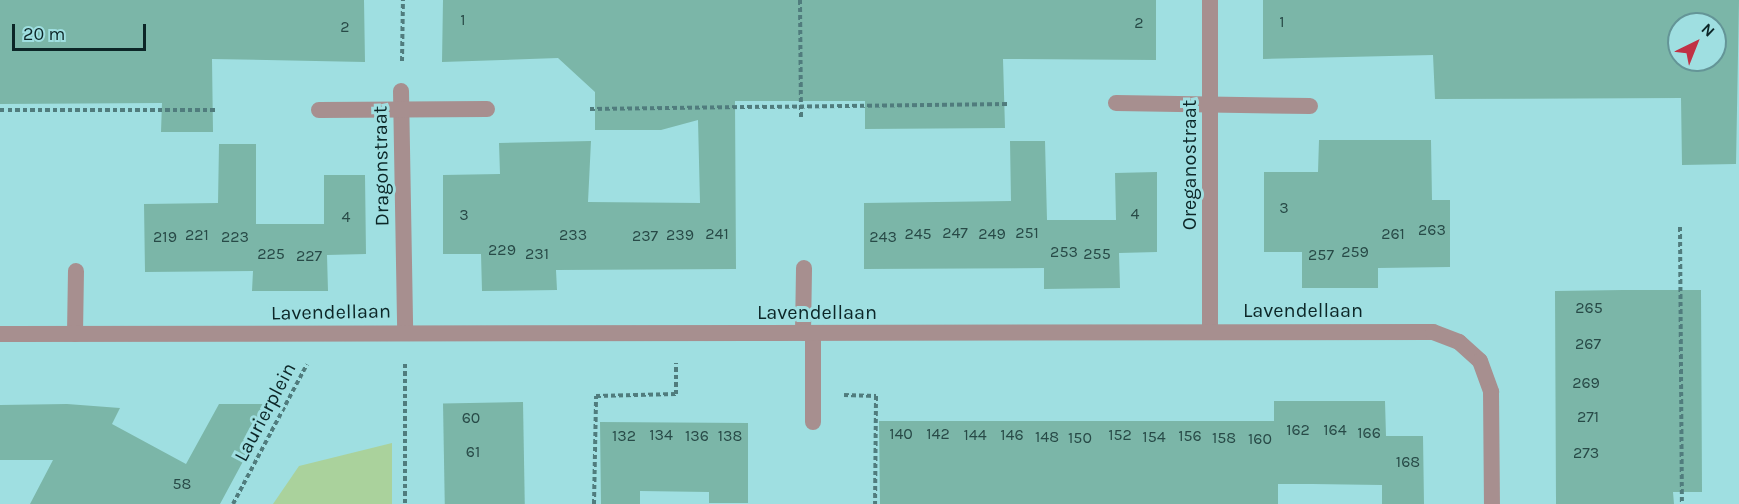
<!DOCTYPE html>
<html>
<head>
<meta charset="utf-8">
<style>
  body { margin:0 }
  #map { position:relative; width:1739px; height:504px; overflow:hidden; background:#9fdfe1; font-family:Karla,sans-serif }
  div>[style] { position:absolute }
  .green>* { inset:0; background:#aad29c }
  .building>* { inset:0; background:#7bb6a8; transform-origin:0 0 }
  .path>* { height:4px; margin-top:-2px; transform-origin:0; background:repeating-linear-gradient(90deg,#507c7d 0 4.5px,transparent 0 7.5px) }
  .service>* { height:16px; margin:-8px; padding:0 8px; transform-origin:8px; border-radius:8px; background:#a78f8f }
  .minor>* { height:16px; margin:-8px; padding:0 8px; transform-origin:8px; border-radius:8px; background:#a78f8f }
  span { translate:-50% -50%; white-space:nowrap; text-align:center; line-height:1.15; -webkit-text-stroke:6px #9fdfe1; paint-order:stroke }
  .number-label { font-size:16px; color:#284a47 }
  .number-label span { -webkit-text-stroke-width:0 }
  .street-label { font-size:20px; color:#0c2627 }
  .north { position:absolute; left:1667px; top:12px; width:60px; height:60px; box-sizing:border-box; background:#9fdfe1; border:2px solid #649597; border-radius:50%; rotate:43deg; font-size:16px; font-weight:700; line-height:24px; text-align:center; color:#0c2627 }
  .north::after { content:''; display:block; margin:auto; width:21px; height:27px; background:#c13145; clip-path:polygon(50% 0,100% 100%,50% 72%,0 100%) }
  .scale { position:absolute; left:12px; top:24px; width:134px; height:27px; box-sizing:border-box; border:3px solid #0c2627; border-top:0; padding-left:8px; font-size:18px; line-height:21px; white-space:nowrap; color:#0c2627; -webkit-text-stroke:4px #9fdfe1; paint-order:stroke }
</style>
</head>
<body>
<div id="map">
  <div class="green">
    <i style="clip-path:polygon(392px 443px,392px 504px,273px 504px,299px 466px)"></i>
  </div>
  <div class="building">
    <i style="clip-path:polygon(0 0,364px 0,365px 62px,212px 59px,213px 132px,161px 132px,162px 103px,0 104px)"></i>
    <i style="clip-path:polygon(443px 0,1156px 0,1156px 60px,1003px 59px,1005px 128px,865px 129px,865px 101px,735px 101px,736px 269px,556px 270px,557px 290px,482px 291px,481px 254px,443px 254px,443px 175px,500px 174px,499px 143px,591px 141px,588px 202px,700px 203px,698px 120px,661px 130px,595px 130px,595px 92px,558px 58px,442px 62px)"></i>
    <i style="clip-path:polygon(evenodd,1263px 0,1739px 0,1736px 164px,1682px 165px,1681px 98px,1435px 99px,1433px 55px,1263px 59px,1263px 0,1679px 24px,1715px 24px,1715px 60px,1679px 60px,1679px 24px)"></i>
    <i style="clip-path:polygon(1319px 140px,1431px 140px,1432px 200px,1450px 200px,1450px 267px,1378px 268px,1378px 288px,1302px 288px,1302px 252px,1264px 252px,1264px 172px,1318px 172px)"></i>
    <i style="clip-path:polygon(1010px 141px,1045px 141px,1047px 220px,1116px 220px,1115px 173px,1157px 172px,1157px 252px,1119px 253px,1120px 288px,1044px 289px,1044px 268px,864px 269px,864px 203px,1011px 201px)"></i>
    <i style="clip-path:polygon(219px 144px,256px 144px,256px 224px,324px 224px,324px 175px,365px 175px,366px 254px,327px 255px,328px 291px,252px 291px,253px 271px,145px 272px,144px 204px,218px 203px)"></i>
    <i style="clip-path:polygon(1623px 290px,1701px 290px,1702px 492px,1673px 492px,1674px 504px,1556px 504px,1555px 291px)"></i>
    <i style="clip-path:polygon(1274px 401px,1385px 401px,1386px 436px,1423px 436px,1424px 504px,1382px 504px,1382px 485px,1312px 484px,1278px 484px,1278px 504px,880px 504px,879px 421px,1274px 421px)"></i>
    <i style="left:523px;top:402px;width:102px;height:80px;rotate:89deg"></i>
    <i style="clip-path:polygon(67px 404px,120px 408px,112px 424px,186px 464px,219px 404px,274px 404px,220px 504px,30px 504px,53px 460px,0 460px,0 405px)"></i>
    <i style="clip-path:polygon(600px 422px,748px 423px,748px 503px,709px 503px,709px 492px,640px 491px,640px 504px,601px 504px)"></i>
  </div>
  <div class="path">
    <i style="left:800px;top:0;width:118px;rotate:89.5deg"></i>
    <i style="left:402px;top:61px;width:61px;rotate:-89.1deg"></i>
    <i style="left:590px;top:109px;width:419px;rotate:-0.7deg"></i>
    <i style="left:0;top:110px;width:216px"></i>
    <i style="left:1680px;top:227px;width:277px;rotate:89.6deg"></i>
    <i style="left:405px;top:364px;width:140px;rotate:90deg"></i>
    <i style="left:844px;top:395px;width:32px;rotate:2deg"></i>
    <i style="left:876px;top:396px;width:108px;rotate:90.5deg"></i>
    <i style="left:233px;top:504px;width:158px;rotate:-62.1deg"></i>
    <i style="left:594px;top:504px;width:108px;rotate:-88.9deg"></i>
    <i style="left:596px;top:396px;width:80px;rotate:-1.4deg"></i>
    <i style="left:676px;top:394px;width:31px;rotate:-90deg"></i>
  </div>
  <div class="service">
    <i style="left:401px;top:91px;width:240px;rotate:89deg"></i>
    <i style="left:1116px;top:103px;width:194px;rotate:0.9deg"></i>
    <i style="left:319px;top:110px;width:168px;rotate:-0.3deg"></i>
    <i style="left:803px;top:333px;width:65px;rotate:-89.1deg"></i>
    <i style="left:75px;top:334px;width:63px;rotate:-89.1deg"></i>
    <i style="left:813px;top:334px;width:88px;rotate:90deg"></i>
  </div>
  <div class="minor">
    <i style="left:1210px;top:331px;width:331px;rotate:-90deg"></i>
    <i style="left:0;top:334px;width:1433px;rotate:-0.08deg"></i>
    <i style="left:1433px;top:332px;width:28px;rotate:21deg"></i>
    <i style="left:1459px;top:342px;width:28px;rotate:42deg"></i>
    <i style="left:1480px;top:361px;width:33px;rotate:70deg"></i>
    <i style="left:1491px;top:392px;width:112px;rotate:89.5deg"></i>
  </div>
  <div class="number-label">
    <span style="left:463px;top:20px">1</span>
    <span style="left:1282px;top:22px">1</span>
    <span style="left:1139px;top:23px">2</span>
    <span style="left:345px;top:27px">2</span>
    <span style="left:1284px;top:208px">3</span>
    <span style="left:1135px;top:214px">4</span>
    <span style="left:464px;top:215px">3</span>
    <span style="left:346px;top:217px">4</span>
    <span style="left:1432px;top:230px">263</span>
    <span style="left:955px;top:233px">247</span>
    <span style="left:1027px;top:233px">251</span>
    <span style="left:717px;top:234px">241</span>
    <span style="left:918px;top:234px">245</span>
    <span style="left:992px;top:234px">249</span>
    <span style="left:1393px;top:234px">261</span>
    <span style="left:197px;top:235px">221</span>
    <span style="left:573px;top:235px">233</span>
    <span style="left:680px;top:235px">239</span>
    <span style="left:645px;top:236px">237</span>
    <span style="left:165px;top:237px">219</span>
    <span style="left:235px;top:237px">223</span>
    <span style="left:883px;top:237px">243</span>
    <span style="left:502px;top:250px">229</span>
    <span style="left:1064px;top:252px">253</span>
    <span style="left:1355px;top:252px">259</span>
    <span style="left:271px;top:254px">225</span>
    <span style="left:537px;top:254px">231</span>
    <span style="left:1097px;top:254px">255</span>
    <span style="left:1321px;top:255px">257</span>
    <span style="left:309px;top:256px">227</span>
    <span style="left:1589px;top:308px">265</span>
    <span style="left:1588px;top:344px">267</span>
    <span style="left:1586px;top:383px">269</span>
    <span style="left:1588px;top:417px">271</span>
    <span style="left:471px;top:418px">60</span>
    <span style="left:1298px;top:430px">162</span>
    <span style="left:1335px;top:430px">164</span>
    <span style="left:1369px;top:433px">166</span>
    <span style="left:901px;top:434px">140</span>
    <span style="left:938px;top:434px">142</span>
    <span style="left:661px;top:435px">134</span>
    <span style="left:975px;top:435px">144</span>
    <span style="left:1012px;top:435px">146</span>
    <span style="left:1120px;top:435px">152</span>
    <span style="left:624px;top:436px">132</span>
    <span style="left:697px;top:436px">136</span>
    <span style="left:730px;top:436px">138</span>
    <span style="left:1190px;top:436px">156</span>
    <span style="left:1047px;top:437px">148</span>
    <span style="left:1154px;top:437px">154</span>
    <span style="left:1080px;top:438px">150</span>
    <span style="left:1224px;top:438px">158</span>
    <span style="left:1260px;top:439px">160</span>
    <span style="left:473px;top:452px">61</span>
    <span style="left:1586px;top:453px">273</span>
    <span style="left:1408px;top:462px">168</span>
    <span style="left:182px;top:484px">58</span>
  </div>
  <div class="street-label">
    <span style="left:1189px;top:165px;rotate:-90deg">Oreganostraat</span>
    <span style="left:381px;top:166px;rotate:-91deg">Dragonstraat</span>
    <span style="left:1303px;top:310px">Lavendellaan</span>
    <span style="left:331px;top:312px;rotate:-1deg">Lavendellaan</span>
    <span style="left:817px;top:312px">Lavendellaan</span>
    <span style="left:265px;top:412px;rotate:-62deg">Laurierplein</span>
  </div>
  <div class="north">N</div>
  <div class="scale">20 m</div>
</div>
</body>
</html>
